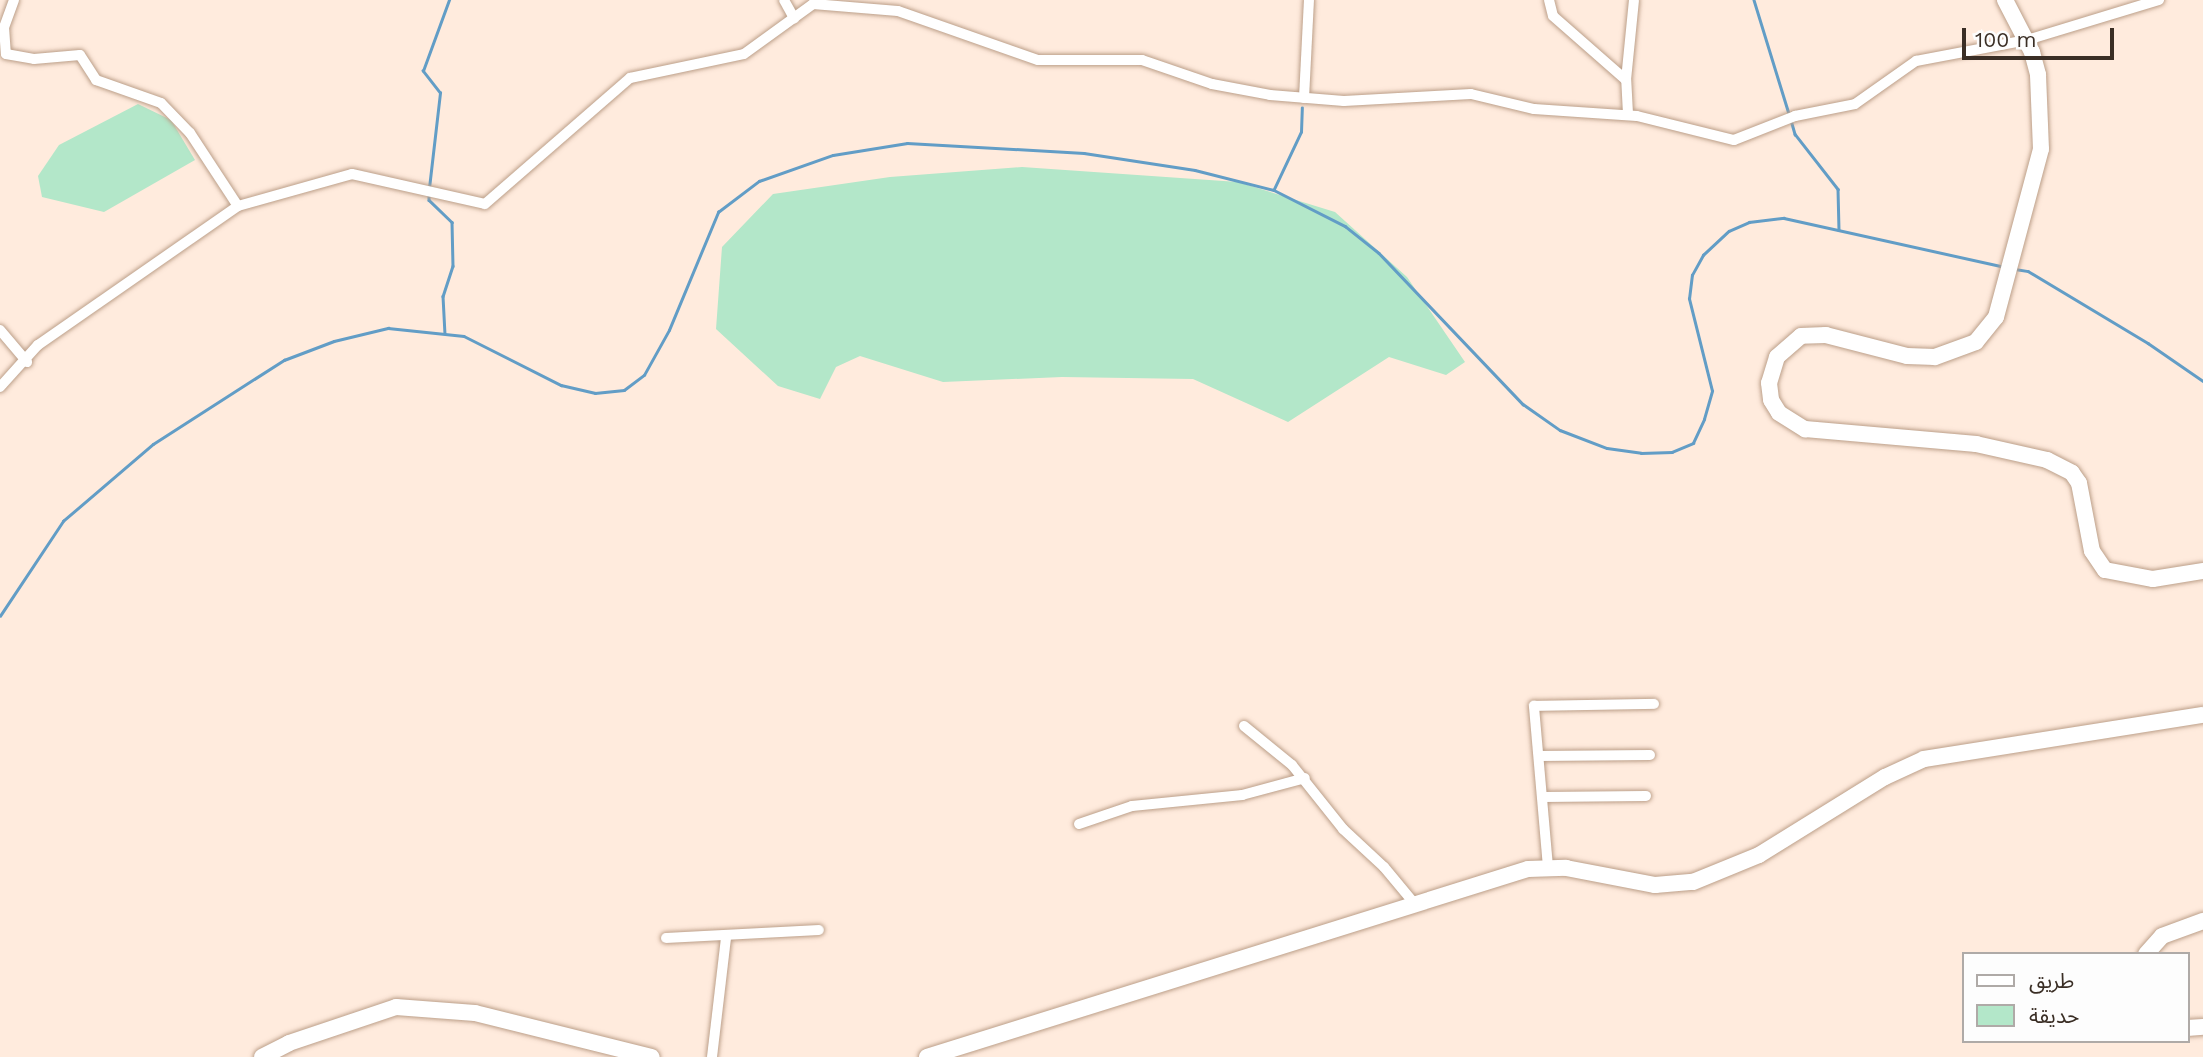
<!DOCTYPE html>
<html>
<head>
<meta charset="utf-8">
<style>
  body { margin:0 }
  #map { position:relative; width:2203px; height:1057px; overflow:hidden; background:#ffebdd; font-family:"Work Sans","Noto Sans Arabic",sans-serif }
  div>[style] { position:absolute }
  .green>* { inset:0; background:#b3e7c9 }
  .stream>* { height:2.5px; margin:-1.25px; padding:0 1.25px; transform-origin:1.25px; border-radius:1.25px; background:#629dc6 }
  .roads { filter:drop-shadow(0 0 2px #bc9f89) drop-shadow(0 0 2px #bc9f89) }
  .street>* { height:10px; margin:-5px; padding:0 5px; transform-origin:5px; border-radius:5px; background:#fff }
  .secondary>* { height:16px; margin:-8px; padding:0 8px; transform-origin:8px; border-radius:8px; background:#fff }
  span { translate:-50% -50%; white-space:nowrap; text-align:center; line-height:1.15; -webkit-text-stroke:5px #fdfdfd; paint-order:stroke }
  .legend { position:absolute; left:1962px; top:952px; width:228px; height:91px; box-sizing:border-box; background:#fdfdfd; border:2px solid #afaaa7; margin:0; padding:9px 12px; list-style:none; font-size:21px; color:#3a2e25 }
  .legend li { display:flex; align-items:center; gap:14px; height:35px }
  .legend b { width:35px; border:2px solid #afaaa7 }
  .scale { position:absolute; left:1962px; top:28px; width:152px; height:32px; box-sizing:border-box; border:4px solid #3a2e25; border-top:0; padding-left:9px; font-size:21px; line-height:24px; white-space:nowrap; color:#3a2e25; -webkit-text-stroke:5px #fdfdfd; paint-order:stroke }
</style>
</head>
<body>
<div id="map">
  <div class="green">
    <i style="clip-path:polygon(138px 104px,171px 120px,195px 160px,104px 212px,42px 197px,38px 176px,59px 145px)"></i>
    <i style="clip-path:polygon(1022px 167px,1238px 182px,1335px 212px,1407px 277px,1465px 362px,1446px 375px,1389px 357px,1288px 422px,1193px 379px,1062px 377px,943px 382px,860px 356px,836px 367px,820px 399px,778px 386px,716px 329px,722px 247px,773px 194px,890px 177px)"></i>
  </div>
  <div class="stream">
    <i style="left:1754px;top:0;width:119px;rotate:72.9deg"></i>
    <i style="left:1791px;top:120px;width:15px;rotate:74deg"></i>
    <i style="left:1795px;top:134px;width:70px;rotate:52deg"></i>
    <i style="left:1838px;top:189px;width:41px;rotate:88.6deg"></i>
    <i style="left:429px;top:188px;width:96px;rotate:-83.4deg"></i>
    <i style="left:440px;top:93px;width:28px;rotate:-128deg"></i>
    <i style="left:423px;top:71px;width:76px;rotate:-69.9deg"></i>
    <i style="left:1274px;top:189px;width:63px;rotate:-64.7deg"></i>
    <i style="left:1301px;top:132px;width:24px;rotate:-88deg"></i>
    <i style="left:429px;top:194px;width:6px;rotate:90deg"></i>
    <i style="left:429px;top:200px;width:32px;rotate:44deg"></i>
    <i style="left:452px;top:222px;width:44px;rotate:88.7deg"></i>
    <i style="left:453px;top:266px;width:32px;rotate:108deg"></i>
    <i style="left:443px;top:296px;width:37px;rotate:87deg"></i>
    <i style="left:2015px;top:269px;width:13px;rotate:9deg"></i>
    <i style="left:2028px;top:271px;width:140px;rotate:31deg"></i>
    <i style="left:2148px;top:343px;width:67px;rotate:34.6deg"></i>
    <i style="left:0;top:616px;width:114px;rotate:-56.4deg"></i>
    <i style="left:63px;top:521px;width:118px;rotate:-40.5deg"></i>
    <i style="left:153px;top:444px;width:156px;rotate:-32.7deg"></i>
    <i style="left:284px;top:360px;width:53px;rotate:-20.8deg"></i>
    <i style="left:334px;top:341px;width:56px;rotate:-13.5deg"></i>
    <i style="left:388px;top:328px;width:76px;rotate:6deg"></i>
    <i style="left:464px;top:336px;width:109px;rotate:26.8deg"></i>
    <i style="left:561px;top:385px;width:35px;rotate:13deg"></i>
    <i style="left:595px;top:393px;width:29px;rotate:-6deg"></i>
    <i style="left:624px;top:390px;width:25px;rotate:-37deg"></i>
    <i style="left:644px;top:375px;width:51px;rotate:-60.9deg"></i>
    <i style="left:669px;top:330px;width:128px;rotate:-67.4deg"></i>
    <i style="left:718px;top:212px;width:51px;rotate:-37.1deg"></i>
    <i style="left:759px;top:181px;width:78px;rotate:-19.4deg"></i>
    <i style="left:833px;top:155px;width:75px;rotate:-9.2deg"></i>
    <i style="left:907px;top:143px;width:177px;rotate:3.2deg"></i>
    <i style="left:1084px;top:153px;width:112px;rotate:8.7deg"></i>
    <i style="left:1195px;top:170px;width:81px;rotate:14.2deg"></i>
    <i style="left:1274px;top:190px;width:80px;rotate:26.9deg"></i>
    <i style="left:1345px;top:226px;width:43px;rotate:38.5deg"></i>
    <i style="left:1379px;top:253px;width:209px;rotate:46.4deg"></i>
    <i style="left:1523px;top:404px;width:45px;rotate:35.1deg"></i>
    <i style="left:1560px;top:430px;width:50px;rotate:21deg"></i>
    <i style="left:1607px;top:448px;width:34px;rotate:8deg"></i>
    <i style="left:1641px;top:453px;width:31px;rotate:-2deg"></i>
    <i style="left:1672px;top:452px;width:23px;rotate:-23deg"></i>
    <i style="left:1693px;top:443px;width:26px;rotate:-65deg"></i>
    <i style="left:1704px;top:419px;width:29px;rotate:-74deg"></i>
    <i style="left:1712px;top:391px;width:95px;rotate:-104deg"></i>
    <i style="left:1689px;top:299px;width:24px;rotate:-83deg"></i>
    <i style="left:1692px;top:275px;width:23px;rotate:-61deg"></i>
    <i style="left:1703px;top:255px;width:35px;rotate:-43deg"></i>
    <i style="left:1729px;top:231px;width:22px;rotate:-24deg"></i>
    <i style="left:1749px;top:222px;width:35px;rotate:-7deg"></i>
    <i style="left:1784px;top:218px;width:226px;rotate:12.5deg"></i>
  </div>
  <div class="roads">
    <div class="street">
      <i style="left:14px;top:0;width:29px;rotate:110deg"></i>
      <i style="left:4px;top:27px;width:27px;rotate:86deg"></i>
      <i style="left:6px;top:54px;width:28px;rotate:10deg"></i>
      <i style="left:34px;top:59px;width:46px;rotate:-5deg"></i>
      <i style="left:80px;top:55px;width:30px;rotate:57deg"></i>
      <i style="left:96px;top:80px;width:69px;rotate:19.5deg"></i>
      <i style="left:161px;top:103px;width:42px;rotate:46deg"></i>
      <i style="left:190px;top:133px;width:87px;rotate:56.7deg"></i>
      <i style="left:784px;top:0;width:21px;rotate:61deg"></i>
      <i style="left:1549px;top:0;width:16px;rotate:76deg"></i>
      <i style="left:1553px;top:16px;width:97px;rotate:41.2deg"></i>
      <i style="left:1304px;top:98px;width:98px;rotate:-87.1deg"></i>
      <i style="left:1628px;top:114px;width:34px;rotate:-93deg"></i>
      <i style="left:1626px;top:80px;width:80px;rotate:-84.3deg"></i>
      <i style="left:0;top:330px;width:42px;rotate:49.8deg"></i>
      <i style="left:0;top:387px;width:57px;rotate:-47.9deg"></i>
      <i style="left:38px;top:345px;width:244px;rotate:-34.8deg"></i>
      <i style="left:238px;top:206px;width:118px;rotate:-15.7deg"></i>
      <i style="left:352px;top:174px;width:136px;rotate:12.7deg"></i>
      <i style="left:485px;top:204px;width:192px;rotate:-41deg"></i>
      <i style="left:630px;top:78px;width:116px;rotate:-11.9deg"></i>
      <i style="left:744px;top:54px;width:85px;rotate:-35.9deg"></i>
      <i style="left:813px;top:4px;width:85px;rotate:4.7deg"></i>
      <i style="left:898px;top:11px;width:148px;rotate:19.3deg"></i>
      <i style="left:1038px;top:60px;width:104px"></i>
      <i style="left:1142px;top:60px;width:74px;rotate:18.9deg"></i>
      <i style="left:1212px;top:84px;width:59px;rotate:10.7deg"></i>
      <i style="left:1270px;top:95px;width:74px;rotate:4.6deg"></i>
      <i style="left:1344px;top:101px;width:127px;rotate:-3.2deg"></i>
      <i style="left:1471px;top:94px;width:65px;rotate:13.4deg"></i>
      <i style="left:1534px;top:109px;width:103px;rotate:3.9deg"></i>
      <i style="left:1637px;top:116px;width:100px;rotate:13.9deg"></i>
      <i style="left:1734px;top:140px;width:66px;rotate:-21.5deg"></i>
      <i style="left:1795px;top:116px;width:61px;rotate:-11.3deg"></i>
      <i style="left:1855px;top:104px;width:75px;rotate:-35.2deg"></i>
      <i style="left:1916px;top:61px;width:113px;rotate:-10.7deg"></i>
      <i style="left:2027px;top:40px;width:138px;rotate:-16.9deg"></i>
      <i style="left:1244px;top:726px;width:62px;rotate:39.1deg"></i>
      <i style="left:1292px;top:765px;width:82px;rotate:51.4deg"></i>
      <i style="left:1343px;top:829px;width:56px;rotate:42.8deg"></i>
      <i style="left:1384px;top:867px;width:47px;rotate:50.2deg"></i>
      <i style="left:1539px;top:756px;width:111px;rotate:-0.5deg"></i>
      <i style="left:1543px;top:797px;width:103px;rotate:-0.6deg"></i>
      <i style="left:1079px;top:824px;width:56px;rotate:-18.8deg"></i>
      <i style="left:1132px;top:806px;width:111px;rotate:-5.7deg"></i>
      <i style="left:1242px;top:795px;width:65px;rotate:-15.1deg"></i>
      <i style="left:1548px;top:867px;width:162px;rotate:-95deg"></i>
      <i style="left:1534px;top:706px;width:120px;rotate:-1deg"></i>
      <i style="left:666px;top:938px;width:153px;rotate:-3deg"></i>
      <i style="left:712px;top:1057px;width:121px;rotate:-83.3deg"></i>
    </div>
    <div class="secondary">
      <i style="left:2005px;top:0;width:59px;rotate:62.6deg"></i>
      <i style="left:2032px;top:52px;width:24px;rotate:75deg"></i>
      <i style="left:2038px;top:75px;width:74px;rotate:87.7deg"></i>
      <i style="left:2041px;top:149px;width:174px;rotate:105deg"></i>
      <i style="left:1996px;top:317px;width:32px;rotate:129deg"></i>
      <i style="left:1976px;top:342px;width:44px;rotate:159.9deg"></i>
      <i style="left:1935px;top:357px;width:28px;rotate:-178deg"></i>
      <i style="left:1907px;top:356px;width:84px;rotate:-165.5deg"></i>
      <i style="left:1826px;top:335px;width:25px;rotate:178deg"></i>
      <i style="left:1801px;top:336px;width:32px;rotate:139deg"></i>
      <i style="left:1777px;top:357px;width:27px;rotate:107deg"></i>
      <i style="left:1769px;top:383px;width:17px;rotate:83deg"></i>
      <i style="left:1771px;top:400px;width:15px;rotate:58deg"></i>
      <i style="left:1779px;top:413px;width:31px;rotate:32deg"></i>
      <i style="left:1805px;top:429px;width:172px;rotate:5deg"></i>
      <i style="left:1976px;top:444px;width:73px;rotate:12.7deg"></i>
      <i style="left:2047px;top:460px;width:28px;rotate:27deg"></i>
      <i style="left:2072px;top:473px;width:12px;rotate:55deg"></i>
      <i style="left:2079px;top:483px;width:69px;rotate:79.2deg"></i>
      <i style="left:2092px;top:551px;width:23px;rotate:56deg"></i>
      <i style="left:2105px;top:570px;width:49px;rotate:10.6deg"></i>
      <i style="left:2153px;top:579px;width:51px;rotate:-9.1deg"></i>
      <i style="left:2146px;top:954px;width:24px;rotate:-48deg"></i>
      <i style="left:2162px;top:936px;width:44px;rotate:-20.1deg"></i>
      <i style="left:2187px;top:1028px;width:16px;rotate:-4deg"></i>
      <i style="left:262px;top:1057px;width:30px;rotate:-27deg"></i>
      <i style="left:289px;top:1043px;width:113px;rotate:-18.6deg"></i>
      <i style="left:396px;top:1007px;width:79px;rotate:4.3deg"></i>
      <i style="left:475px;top:1013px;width:182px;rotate:14deg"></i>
      <i style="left:927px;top:1057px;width:630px;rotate:-17.37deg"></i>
      <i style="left:1528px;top:869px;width:38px;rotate:-2deg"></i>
      <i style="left:1566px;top:868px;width:91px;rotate:10.8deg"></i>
      <i style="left:1655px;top:885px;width:38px;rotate:-5deg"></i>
      <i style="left:1693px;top:882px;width:71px;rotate:-22.2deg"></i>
      <i style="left:1759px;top:855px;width:148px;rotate:-31.8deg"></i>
      <i style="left:1885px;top:777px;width:43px;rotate:-24.8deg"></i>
      <i style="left:1924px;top:759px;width:282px;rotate:-9deg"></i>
    </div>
  </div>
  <ul class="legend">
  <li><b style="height:9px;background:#fff"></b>طريق</li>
  <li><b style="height:19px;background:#b3e7c9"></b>حديقة</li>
  </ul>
  <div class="scale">100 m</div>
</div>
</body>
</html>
